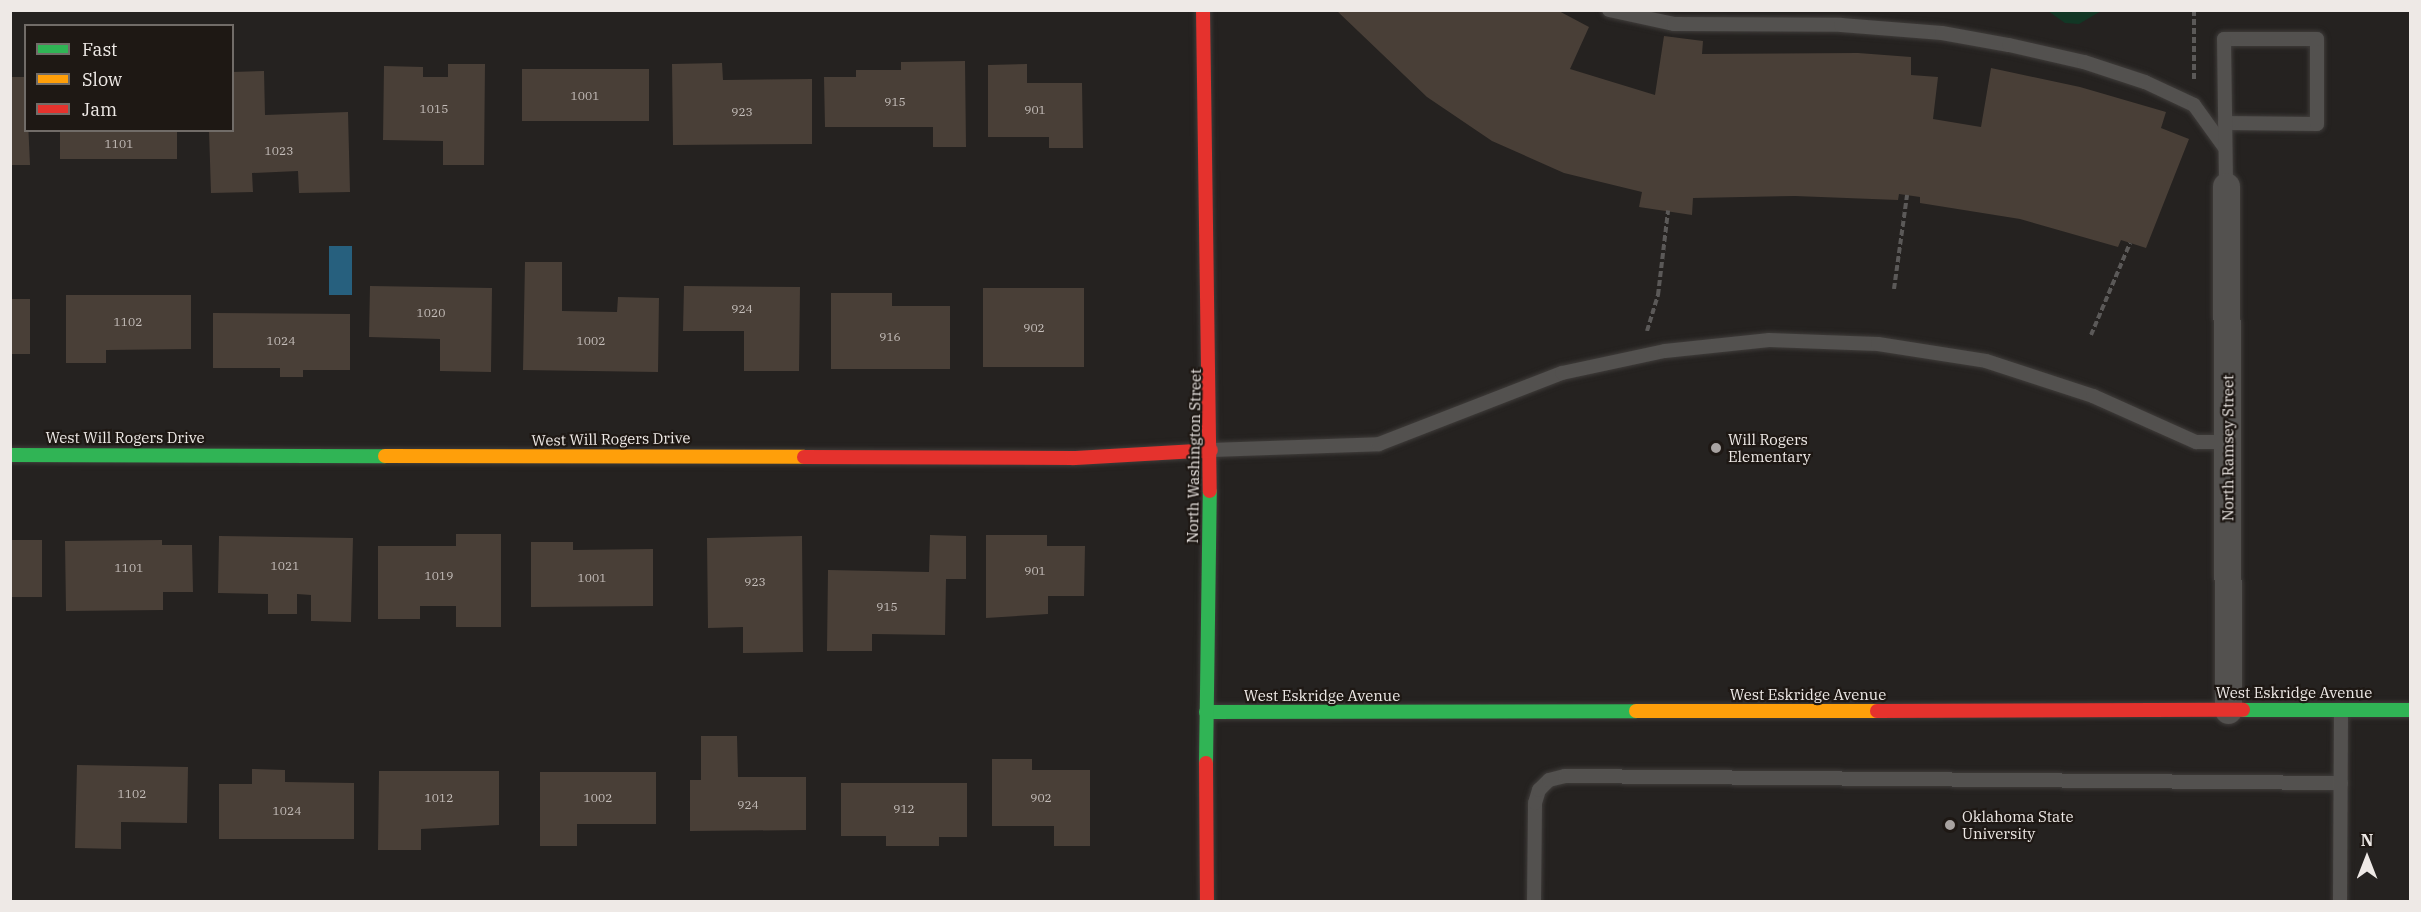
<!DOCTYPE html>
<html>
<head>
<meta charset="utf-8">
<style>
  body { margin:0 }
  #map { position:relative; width:2421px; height:912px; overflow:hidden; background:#252220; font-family:"IBM Plex Serif",serif }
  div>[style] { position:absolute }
  .green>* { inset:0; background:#123725 }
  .water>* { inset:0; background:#27607e; transform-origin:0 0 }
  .building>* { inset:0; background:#493f37; transform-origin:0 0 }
  .path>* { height:4px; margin-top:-2px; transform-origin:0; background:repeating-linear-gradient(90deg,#5b5958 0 6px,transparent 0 9px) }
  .roads { filter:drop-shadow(0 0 2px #3f3c3a) drop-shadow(0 0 2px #3f3c3a) }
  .lane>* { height:14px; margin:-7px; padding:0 7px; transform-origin:7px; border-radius:7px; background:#53514f }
  .street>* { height:27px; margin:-13.5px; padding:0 13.5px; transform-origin:13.5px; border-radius:13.5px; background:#53514f }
  .fast>* { height:14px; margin:-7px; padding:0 7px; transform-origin:7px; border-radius:7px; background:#30b455 }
  .slow>* { height:14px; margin:-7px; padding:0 7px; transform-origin:7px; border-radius:7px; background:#ff9f0a }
  .jam>* { height:14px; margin:-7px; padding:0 7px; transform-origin:7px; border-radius:7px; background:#e5322d }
  .dots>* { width:16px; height:16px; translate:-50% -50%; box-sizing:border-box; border:3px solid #1e1814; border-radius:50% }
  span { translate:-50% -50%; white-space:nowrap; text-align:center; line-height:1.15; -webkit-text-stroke:4.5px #1e1814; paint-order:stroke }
  .number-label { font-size:12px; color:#c5beba }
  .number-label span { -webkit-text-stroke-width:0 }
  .street-label { font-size:15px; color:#eee9e6 }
  .poi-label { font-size:15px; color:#eee9e6 }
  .left { translate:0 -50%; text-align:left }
  .frame { position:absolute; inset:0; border:12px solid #eee9e6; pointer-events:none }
  .legend { position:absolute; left:24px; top:24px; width:210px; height:108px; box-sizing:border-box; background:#1e1814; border:2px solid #716c68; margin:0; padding:8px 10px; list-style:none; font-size:18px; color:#eee9e6 }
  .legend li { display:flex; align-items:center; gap:12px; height:30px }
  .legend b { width:30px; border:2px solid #716c68 }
  .north { position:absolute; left:2337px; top:828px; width:60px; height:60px; -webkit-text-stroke:4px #1e1814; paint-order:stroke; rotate:0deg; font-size:16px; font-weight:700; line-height:24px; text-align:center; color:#eee9e6 }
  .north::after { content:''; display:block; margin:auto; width:21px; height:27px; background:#eee9e6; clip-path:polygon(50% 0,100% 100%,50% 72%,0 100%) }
</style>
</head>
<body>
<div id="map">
  <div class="green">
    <i style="clip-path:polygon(2048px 11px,2101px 11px,2079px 24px,2065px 23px)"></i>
  </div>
  <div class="water">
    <i style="left:329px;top:246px;width:23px;height:49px"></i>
  </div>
  <div class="building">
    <i style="clip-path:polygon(1336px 10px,1557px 10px,1589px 27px,1570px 69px,1655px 95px,1664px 36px,1703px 41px,1702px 54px,1858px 53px,1911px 57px,1911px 75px,1938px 77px,1933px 119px,1981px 127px,1991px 68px,2080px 87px,2166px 112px,2161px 128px,2189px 139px,2146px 248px,2121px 240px,2118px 247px,2020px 219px,1920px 203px,1920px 197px,1899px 194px,1898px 200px,1795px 196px,1693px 198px,1692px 215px,1639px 207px,1642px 192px,1564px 173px,1492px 141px,1427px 97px)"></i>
    <i style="clip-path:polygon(965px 61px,966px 147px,933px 147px,933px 127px,825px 127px,824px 77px,856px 77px,856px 70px,901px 70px,901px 62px)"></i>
    <i style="clip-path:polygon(722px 63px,723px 80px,812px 79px,812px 144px,673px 145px,672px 64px)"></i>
    <i style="clip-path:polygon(448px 64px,485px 64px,484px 165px,443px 165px,443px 141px,383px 140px,384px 66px,423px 67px,423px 77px,448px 77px)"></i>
    <i style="clip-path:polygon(1027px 64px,1027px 83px,1082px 83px,1083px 148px,1049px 148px,1049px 137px,988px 137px,988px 65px)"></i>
    <i style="left:522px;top:69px;width:127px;height:52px"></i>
    <i style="clip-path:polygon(264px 71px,265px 115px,348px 112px,350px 192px,299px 193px,298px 171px,252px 173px,253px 192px,211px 193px,209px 130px,232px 130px,232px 72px)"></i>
    <i style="clip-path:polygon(10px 77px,26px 77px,30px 165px,10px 165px)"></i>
    <i style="left:60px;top:130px;width:117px;height:29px"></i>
    <i style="clip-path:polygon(525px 262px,562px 262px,562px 311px,617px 312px,618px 297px,659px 298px,658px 372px,523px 370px)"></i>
    <i style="clip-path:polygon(370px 286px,492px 288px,491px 372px,440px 371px,440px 339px,369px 337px)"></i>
    <i style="clip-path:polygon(684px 286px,800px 287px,799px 371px,744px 371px,744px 331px,683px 331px)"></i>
    <i style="left:1084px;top:288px;width:79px;height:101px;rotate:90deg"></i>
    <i style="clip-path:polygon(831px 293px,892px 293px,892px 306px,950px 306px,950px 369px,831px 369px)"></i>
    <i style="clip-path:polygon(66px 295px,191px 295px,191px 349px,106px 350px,106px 363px,66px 363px)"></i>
    <i style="left:10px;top:299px;width:20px;height:55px"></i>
    <i style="clip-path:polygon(213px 313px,350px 314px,350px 370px,303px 370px,303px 377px,280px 377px,280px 368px,213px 368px)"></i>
    <i style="clip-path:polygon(456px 534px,501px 534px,501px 627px,456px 627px,456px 606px,420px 606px,420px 619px,378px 619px,378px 546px,456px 546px)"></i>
    <i style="clip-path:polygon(930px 535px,966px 536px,966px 579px,946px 579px,945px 635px,872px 634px,872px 651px,827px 651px,828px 570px,929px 572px)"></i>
    <i style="clip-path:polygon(986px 535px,1047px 535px,1047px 546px,1085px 546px,1084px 596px,1048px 596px,1048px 614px,986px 618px)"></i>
    <i style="clip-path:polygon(219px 536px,353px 538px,351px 622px,311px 621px,311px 595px,297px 594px,297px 614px,268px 614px,268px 594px,218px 593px)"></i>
    <i style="clip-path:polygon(802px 536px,803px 652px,743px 653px,743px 627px,708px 628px,707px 538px)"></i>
    <i style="left:10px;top:540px;width:32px;height:57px"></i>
    <i style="clip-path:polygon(162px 540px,162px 545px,192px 545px,193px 592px,163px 592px,163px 610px,66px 611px,65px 541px)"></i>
    <i style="clip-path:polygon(531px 542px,573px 542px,573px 550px,653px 549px,653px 606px,531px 607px)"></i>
    <i style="clip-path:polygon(701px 736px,737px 736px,738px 777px,806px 777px,806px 830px,690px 831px,690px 780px,701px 780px)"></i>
    <i style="clip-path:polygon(992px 759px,1032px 759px,1032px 770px,1090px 770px,1090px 846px,1054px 846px,1054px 826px,992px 826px)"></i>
    <i style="clip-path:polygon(77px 765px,188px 767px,187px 823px,121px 822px,121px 849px,75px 848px)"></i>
    <i style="clip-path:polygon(252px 769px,285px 770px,285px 782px,354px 783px,354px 839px,219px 839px,219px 784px,252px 784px)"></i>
    <i style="clip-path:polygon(379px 771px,499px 771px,499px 825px,421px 829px,421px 850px,378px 850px)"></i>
    <i style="clip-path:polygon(540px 772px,656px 772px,656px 824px,577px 824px,577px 846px,540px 846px)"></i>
    <i style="clip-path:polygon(841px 783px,967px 783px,967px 837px,939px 837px,939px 846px,886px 846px,886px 836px,841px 836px)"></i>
  </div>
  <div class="path">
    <i style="left:2194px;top:10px;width:69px;rotate:90deg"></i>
    <i style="left:1894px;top:289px;width:95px;rotate:-82.1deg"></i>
    <i style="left:1647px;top:331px;width:38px;rotate:-73deg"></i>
    <i style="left:1658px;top:295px;width:85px;rotate:-83.2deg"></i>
    <i style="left:2091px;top:335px;width:100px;rotate:-67deg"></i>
  </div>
  <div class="roads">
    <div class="lane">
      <i style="left:1609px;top:10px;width:66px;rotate:12.2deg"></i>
      <i style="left:1674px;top:24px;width:167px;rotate:0.3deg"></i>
      <i style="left:1841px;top:25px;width:101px;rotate:4.5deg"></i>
      <i style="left:1942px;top:33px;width:68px;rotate:10.2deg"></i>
      <i style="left:2009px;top:45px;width:77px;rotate:12.8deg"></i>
      <i style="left:2084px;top:62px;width:64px;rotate:18.2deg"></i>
      <i style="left:2145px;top:82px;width:54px;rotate:25.1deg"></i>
      <i style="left:2194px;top:105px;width:53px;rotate:54.2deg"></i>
      <i style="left:2225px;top:123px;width:92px;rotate:0.6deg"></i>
      <i style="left:2317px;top:124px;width:85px;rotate:-90deg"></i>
      <i style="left:2317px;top:39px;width:93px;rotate:180deg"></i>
      <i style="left:2224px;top:39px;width:147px;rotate:89.2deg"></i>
      <i style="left:1211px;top:450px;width:168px;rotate:-2deg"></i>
      <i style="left:1379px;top:444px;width:196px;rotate:-21.2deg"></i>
      <i style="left:1562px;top:373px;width:105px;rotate:-12.1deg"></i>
      <i style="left:1665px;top:351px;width:105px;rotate:-6deg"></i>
      <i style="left:1769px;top:340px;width:109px;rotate:2.1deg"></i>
      <i style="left:1878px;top:344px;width:109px;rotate:8.9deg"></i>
      <i style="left:1986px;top:361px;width:113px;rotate:18.1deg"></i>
      <i style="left:2093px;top:396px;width:113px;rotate:24.1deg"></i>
      <i style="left:2196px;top:442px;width:32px"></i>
      <i style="left:1534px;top:902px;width:99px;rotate:-89.4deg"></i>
      <i style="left:1535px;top:803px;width:14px;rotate:-73deg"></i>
      <i style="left:1539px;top:790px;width:14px;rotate:-45deg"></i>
      <i style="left:1549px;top:780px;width:16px;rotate:-14deg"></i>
      <i style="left:1565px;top:776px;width:776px;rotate:0.52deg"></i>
      <i style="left:2340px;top:902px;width:192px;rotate:-89.7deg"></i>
    </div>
    <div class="street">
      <i style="left:2226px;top:186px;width:524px;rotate:89.78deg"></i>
    </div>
    <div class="fast">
      <i style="left:10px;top:455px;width:375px;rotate:0.2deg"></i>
      <i style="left:2243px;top:710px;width:167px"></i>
      <i style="left:1206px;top:712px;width:430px;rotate:-0.1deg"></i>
      <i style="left:1206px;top:763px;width:272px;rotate:-89.2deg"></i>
    </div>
    <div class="slow">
      <i style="left:385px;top:456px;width:419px;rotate:0.1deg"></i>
      <i style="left:1636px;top:711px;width:241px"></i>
    </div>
    <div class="jam">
      <i style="left:1203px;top:10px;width:481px;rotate:89.2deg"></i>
      <i style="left:804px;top:457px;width:270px;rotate:0.2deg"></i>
      <i style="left:1074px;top:458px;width:137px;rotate:-3.3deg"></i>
      <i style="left:1877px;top:711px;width:366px;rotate:-0.2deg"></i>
      <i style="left:1206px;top:763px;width:139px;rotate:89.6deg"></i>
    </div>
  </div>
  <div class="dots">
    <i style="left:1716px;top:448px;background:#a8a3a1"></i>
    <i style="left:1950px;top:825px;background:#a8a3a1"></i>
  </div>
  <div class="number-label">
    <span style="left:585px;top:96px">1001</span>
    <span style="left:895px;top:102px">915</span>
    <span style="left:434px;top:109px">1015</span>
    <span style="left:1035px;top:110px">901</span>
    <span style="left:742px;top:112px">923</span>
    <span style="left:119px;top:144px">1101</span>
    <span style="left:279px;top:151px">1023</span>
    <span style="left:742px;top:309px">924</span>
    <span style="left:431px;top:313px">1020</span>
    <span style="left:128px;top:322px">1102</span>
    <span style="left:1034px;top:328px">902</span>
    <span style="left:890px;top:337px">916</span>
    <span style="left:281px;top:341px">1024</span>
    <span style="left:591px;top:341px">1002</span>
    <span style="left:285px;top:566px">1021</span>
    <span style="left:129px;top:568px">1101</span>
    <span style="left:1035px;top:571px">901</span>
    <span style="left:439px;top:576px">1019</span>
    <span style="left:592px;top:578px">1001</span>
    <span style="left:755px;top:582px">923</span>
    <span style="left:887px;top:607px">915</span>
    <span style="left:132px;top:794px">1102</span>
    <span style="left:439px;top:798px">1012</span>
    <span style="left:598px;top:798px">1002</span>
    <span style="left:1041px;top:798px">902</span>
    <span style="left:748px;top:805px">924</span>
    <span style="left:904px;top:809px">912</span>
    <span style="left:287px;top:811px">1024</span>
  </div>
  <div class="street-label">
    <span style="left:125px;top:438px">West Will Rogers Drive</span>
    <span style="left:611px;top:439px;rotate:-1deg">West Will Rogers Drive</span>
    <span style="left:2228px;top:448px;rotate:-90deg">North Ramsey Street</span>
    <span style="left:1194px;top:456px;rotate:-89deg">North Washington Street</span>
    <span style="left:2294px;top:693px">West Eskridge Avenue</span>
    <span style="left:1808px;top:695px">West Eskridge Avenue</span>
    <span style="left:1322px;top:696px">West Eskridge Avenue</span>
  </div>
  <div class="poi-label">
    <span class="left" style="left:1728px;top:448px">Will Rogers<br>Elementary</span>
    <span class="left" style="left:1962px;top:825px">Oklahoma State<br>University</span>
  </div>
  <div class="frame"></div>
  <ul class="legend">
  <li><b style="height:8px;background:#30b455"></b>Fast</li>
  <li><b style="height:8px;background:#ff9f0a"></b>Slow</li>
  <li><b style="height:8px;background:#e5322d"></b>Jam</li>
  </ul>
  <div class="north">N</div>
</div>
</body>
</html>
